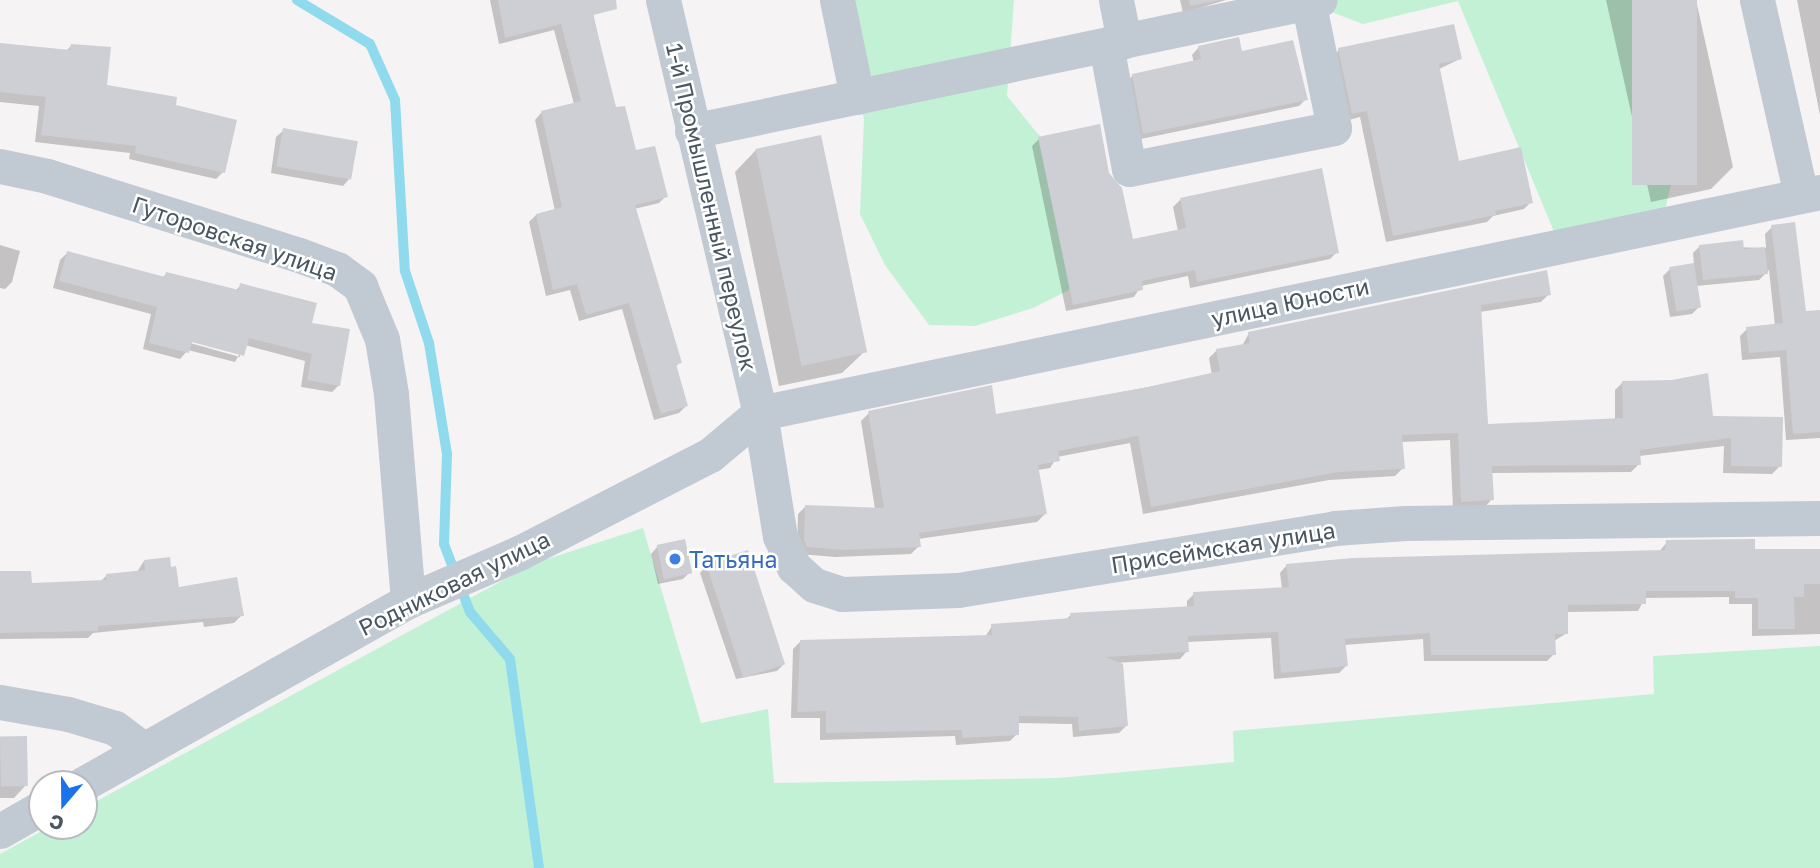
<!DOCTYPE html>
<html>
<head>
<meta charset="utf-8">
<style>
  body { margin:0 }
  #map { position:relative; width:1820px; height:868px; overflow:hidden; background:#f5f3f3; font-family:"Golos Text",sans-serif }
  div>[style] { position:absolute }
  .green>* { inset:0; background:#c3f1d5 }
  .shadow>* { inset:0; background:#0003 }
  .stream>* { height:10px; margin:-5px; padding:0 5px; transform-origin:5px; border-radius:5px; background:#90daee }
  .building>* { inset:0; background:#cdcfd5; transform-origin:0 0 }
  .minor>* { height:35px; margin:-17.5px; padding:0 17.5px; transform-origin:17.5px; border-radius:17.5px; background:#c1cad2 }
  .dots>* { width:19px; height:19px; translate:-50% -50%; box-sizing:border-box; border:4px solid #fff; border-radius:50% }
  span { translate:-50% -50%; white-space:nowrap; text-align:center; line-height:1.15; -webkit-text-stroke:5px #fff; paint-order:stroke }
  .street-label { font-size:23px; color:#4a5661 }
  .shop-label { font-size:23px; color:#366cbe }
  .left { translate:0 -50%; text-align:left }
  .north { position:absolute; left:28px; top:770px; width:70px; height:70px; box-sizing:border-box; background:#fff; border:2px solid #b7bbc0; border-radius:50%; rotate:200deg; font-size:19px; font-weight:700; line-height:28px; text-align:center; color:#4a5661 }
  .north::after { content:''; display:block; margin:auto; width:24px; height:32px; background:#1a73e8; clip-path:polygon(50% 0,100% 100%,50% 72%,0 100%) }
</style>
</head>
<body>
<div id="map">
  <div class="green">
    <i style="clip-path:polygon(837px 0,1014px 0,1007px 96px,1037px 133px,1084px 176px,1092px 241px,1069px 290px,1033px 308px,975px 326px,929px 325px,885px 265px,860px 214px,864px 119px)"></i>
    <i style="clip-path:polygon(1300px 0,1632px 0,1672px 181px,1661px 225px,1560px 246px,1458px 1px,1363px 24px)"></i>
    <i style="clip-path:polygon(643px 528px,701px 723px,768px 709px,774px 783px,1058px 778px,1234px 762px,1233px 731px,1654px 694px,1653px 656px,1820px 646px,1820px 868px,0 868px,0 854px,51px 826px,84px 826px,84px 808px,535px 563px)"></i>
  </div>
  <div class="shadow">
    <i style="clip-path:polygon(490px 0,590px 0,615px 110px,635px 153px,666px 196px,659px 203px,634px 209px,680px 362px,675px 367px,686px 406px,679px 413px,654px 420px,622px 309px,579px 321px,570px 290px,546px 296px,529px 222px,536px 215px,555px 211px,535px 120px,542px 112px,574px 104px,554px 30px,499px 44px)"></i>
    <i style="clip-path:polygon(1180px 0,1226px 0,1183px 13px)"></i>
    <i style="clip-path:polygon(1606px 0,1696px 0,1733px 167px,1711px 189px,1651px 202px)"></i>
    <i style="clip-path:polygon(1797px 0,1820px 0,1820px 115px)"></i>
    <i style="clip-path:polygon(0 45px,65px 52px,71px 46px,106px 87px,174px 107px,223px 172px,216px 179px,129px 159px,130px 153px,35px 142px,39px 106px,0 102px)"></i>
    <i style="clip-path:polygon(1199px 47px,1241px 53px,1306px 99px,1299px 106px,1136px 140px,1126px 83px,1133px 75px,1194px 63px,1192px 55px)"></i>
    <i style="clip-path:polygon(1339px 50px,1460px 59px,1439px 69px,1458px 163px,1531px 202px,1524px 209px,1493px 216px,1487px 222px,1386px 242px,1360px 117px,1345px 121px,1332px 57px)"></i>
    <i style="clip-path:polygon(284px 130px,350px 178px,343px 186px,271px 173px,276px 137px)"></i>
    <i style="clip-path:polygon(1039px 139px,1108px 173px,1132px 241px,1178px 231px,1173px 207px,1180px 200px,1337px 252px,1330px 259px,1190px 288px,1188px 276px,1141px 286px,1134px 297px,1066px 311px,1032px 146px)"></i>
    <i style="clip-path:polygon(756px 150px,864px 352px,842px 373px,779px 386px,735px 172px)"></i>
    <i style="clip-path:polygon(1772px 227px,1805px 313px,1820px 312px,1820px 438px,1786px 440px,1780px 357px,1742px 360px,1740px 336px,1747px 329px,1775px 326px,1769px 270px,1759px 280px,1696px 286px,1700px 306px,1692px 314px,1670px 317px,1663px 276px,1670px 269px,1694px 265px,1693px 253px,1700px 246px,1766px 248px,1765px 234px)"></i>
    <i style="clip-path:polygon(0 245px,20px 251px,12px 282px,5px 289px,0 288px)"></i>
    <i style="clip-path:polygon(evenodd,67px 253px,162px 278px,166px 274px,235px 291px,241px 285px,310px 324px,339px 385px,332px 392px,301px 387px,305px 361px,245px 345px,235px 362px,188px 350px,180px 359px,143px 349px,151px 314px,53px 288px,60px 260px,67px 253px,184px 338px,240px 353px,240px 357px,183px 341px,184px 338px)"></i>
    <i style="clip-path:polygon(1549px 294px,1541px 302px,1480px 312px,1487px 426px,1615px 420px,1615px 390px,1623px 382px,1712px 417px,1780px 466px,1772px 474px,1723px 473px,1724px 446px,1639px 456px,1639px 464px,1631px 472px,1491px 473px,1492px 499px,1484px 508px,1453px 509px,1450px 440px,1401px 442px,1403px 468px,1395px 476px,1329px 480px,1143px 514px,1130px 443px,1057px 457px,1050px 468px,1038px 470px,1045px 514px,1037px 522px,918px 539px,919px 546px,911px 554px,835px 557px,799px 554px,797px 549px,798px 514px,806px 506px,875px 509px,861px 421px,869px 413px,995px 416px,1212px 375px,1209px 358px,1217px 350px,1242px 346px,1249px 333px)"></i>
    <i style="clip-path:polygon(1667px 542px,1754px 551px,1820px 550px,1820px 634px,1752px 636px,1752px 604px,1729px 604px,1729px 597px,1645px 598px,1638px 611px,1567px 612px,1567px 633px,1554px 641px,1554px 654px,1547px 661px,1424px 661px,1423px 639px,1344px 645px,1346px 666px,1339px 673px,1274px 679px,1271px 638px,1187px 642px,1187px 651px,1180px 659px,1115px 663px,1126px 726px,1119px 733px,1073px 737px,1072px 724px,1017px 723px,1017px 734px,1010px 741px,956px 745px,955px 736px,820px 740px,820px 718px,791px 718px,793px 649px,801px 641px,985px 637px,992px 626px,1065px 620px,1071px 615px,1187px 608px,1187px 601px,1194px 594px,1282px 589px,1280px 573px,1287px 565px,1659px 552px)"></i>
    <i style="clip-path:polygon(658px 546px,690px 572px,683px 579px,658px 584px,651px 554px)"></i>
    <i style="clip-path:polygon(144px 561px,177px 589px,242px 615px,234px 623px,204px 627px,203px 622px,93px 633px,88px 638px,0 639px,0 573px,30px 585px,100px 582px,106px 576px,137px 572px)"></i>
    <i style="clip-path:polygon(707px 565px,784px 664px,777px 671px,736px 679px,700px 573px)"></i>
    <i style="clip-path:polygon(0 739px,26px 785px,14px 798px,0 798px)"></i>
  </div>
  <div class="stream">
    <i style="left:297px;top:0;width:85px;rotate:31.1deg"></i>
    <i style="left:370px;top:44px;width:61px;rotate:65.9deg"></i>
    <i style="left:395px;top:100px;width:171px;rotate:86.7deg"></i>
    <i style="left:405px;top:271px;width:76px;rotate:71.6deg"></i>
    <i style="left:429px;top:343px;width:112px;rotate:80.8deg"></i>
    <i style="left:447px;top:454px;width:90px;rotate:91.9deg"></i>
    <i style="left:444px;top:544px;width:73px;rotate:69.1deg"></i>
    <i style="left:470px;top:612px;width:62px;rotate:49.6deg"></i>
    <i style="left:510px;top:659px;width:211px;rotate:82.1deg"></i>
  </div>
  <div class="building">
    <i style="clip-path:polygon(498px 0,616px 0,617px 9px,593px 15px,616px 107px,625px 106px,636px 150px,655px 146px,668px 197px,635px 205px,682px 363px,676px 364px,688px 406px,661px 414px,629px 303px,586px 315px,577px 284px,553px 290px,536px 214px,562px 207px,541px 111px,581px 101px,561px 24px,505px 38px)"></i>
    <i style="clip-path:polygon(1189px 0,1221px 0,1190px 6px)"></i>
    <i style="left:1632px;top:0;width:65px;height:185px"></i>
    <i style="clip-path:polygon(1454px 24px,1462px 59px,1439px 64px,1459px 161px,1521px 147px,1533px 203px,1495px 211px,1496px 215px,1393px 236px,1367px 111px,1352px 114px,1338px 48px)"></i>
    <i style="clip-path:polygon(1239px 37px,1242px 51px,1293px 40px,1308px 100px,1143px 134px,1132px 74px,1201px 59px,1198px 46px)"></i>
    <i style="clip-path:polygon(0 43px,70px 50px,71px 44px,111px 47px,107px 85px,177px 97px,176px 105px,237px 120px,225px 173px,135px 153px,136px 146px,41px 135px,46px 97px,0 92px)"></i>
    <i style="clip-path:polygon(1100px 124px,1109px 173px,1122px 188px,1133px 239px,1186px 228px,1180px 198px,1322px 168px,1339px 253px,1197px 282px,1195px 270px,1142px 281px,1143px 290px,1073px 305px,1038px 137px)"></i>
    <i style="left:283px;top:128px;width:76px;height:39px;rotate:10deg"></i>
    <i style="left:821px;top:135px;width:222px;height:67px;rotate:78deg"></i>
    <i style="clip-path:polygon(1795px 222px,1806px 311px,1820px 310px,1820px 432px,1793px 434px,1786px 350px,1749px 353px,1746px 327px,1783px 323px,1771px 225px)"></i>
    <i style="clip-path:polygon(1743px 240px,1744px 249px,1765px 247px,1768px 274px,1703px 280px,1699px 245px)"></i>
    <i style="clip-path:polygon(67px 251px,165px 277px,166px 272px,239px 290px,240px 283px,317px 303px,312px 323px,350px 329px,340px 386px,307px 380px,312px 354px,249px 338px,244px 356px,192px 342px,189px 353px,149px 343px,157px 307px,59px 281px)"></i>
    <i style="left:1694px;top:263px;width:45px;height:25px;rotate:81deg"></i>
    <i style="clip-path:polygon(1547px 270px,1551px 295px,1481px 305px,1488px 424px,1623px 418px,1622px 381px,1672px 380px,1708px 373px,1713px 416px,1783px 417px,1782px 467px,1731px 466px,1731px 438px,1640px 450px,1641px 465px,1492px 466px,1494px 500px,1461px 502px,1458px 433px,1402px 435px,1405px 469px,1338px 472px,1151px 507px,1138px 436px,1058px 451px,1060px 461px,1038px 465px,1047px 514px,919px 533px,921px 547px,844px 550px,807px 547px,804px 540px,805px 505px,884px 508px,868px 411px,992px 385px,996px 414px,1143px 388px,1220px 371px,1216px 349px,1250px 343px,1248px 332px)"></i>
    <i style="left:685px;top:539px;width:35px;height:29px;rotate:78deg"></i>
    <i style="clip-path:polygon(1755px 539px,1755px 549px,1820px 549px,1820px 584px,1804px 584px,1804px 597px,1794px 597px,1795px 629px,1758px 629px,1758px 598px,1735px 598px,1735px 591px,1646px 591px,1646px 604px,1568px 605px,1568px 634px,1555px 634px,1556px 655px,1431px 655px,1430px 633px,1345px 639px,1348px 666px,1281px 673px,1278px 632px,1188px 636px,1189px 652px,1106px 657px,1123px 664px,1128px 726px,1079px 731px,1078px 717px,1019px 716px,1019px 735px,962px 738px,962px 730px,826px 733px,826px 711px,797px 712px,800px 640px,992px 635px,991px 624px,1071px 618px,1070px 613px,1194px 606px,1193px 592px,1289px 587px,1286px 564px,1353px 558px,1665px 550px,1666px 540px)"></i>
    <i style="left:748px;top:550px;width:120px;height:44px;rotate:72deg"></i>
    <i style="clip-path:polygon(170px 557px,171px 567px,176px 566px,179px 587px,237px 577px,244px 616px,98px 626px,98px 631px,0 633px,0 571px,31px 571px,32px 583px,106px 580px,106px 574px,145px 570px,144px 560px)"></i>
    <i style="left:27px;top:736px;width:50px;height:27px;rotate:89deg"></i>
  </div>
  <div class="minor">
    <i style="left:663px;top:0;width:424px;rotate:76.8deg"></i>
    <i style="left:760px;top:413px;width:125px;rotate:80.8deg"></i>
    <i style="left:780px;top:536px;width:34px;rotate:66deg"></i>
    <i style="left:794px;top:567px;width:27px;rotate:42deg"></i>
    <i style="left:814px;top:585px;width:29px;rotate:18deg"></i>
    <i style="left:842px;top:594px;width:116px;rotate:-2deg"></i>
    <i style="left:958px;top:590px;width:382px;rotate:-9.3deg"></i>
    <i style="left:1335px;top:528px;width:70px;rotate:-4.1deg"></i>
    <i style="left:1405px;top:523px;width:415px;rotate:-0.7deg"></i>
    <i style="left:837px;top:0;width:99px;rotate:78.3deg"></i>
    <i style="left:1116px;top:0;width:42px;rotate:79deg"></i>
    <i style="left:1757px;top:0;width:200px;rotate:77.3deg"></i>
    <i style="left:1106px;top:45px;width:126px;rotate:79.5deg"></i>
    <i style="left:1129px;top:169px;width:209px;rotate:-11.3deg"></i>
    <i style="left:1334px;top:128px;width:131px;rotate:-101.5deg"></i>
    <i style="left:692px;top:131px;width:641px;rotate:-11.8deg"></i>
    <i style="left:0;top:166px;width:48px;rotate:12deg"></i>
    <i style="left:47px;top:176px;width:264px;rotate:17.4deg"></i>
    <i style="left:299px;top:255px;width:40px;rotate:20.2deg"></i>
    <i style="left:337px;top:269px;width:29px;rotate:36deg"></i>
    <i style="left:360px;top:286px;width:57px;rotate:67.5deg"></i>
    <i style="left:382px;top:339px;width:56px;rotate:80.7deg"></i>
    <i style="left:391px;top:394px;width:208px;rotate:85.3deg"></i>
    <i style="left:0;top:702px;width:69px;rotate:10deg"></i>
    <i style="left:68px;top:714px;width:49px;rotate:16.6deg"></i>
    <i style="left:115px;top:728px;width:35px;rotate:37deg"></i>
    <i style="left:83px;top:784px;width:373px;rotate:-29.4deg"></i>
    <i style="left:408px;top:601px;width:123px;rotate:-23.4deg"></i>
    <i style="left:521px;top:552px;width:212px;rotate:-27.2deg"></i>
    <i style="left:710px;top:455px;width:65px;rotate:-40deg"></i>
    <i style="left:760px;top:413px;width:1083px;rotate:-11.78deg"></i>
    <i style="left:0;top:831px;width:48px;rotate:-29.7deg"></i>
  </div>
  <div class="dots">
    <i style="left:675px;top:559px;background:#3f7fe0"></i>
  </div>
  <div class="street-label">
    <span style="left:712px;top:207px;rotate:77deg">1-й Промышленный переулок</span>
    <span style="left:235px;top:238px;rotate:19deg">Гуторовская улица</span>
    <span style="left:1290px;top:302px;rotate:-12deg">улица Юности</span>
    <span style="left:1223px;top:547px;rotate:-9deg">Присеймская улица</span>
    <span style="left:454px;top:583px;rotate:-26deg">Родниковая улица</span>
  </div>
  <div class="shop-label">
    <span class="left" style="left:689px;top:559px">Татьяна</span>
  </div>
  <div class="north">С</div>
</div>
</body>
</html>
